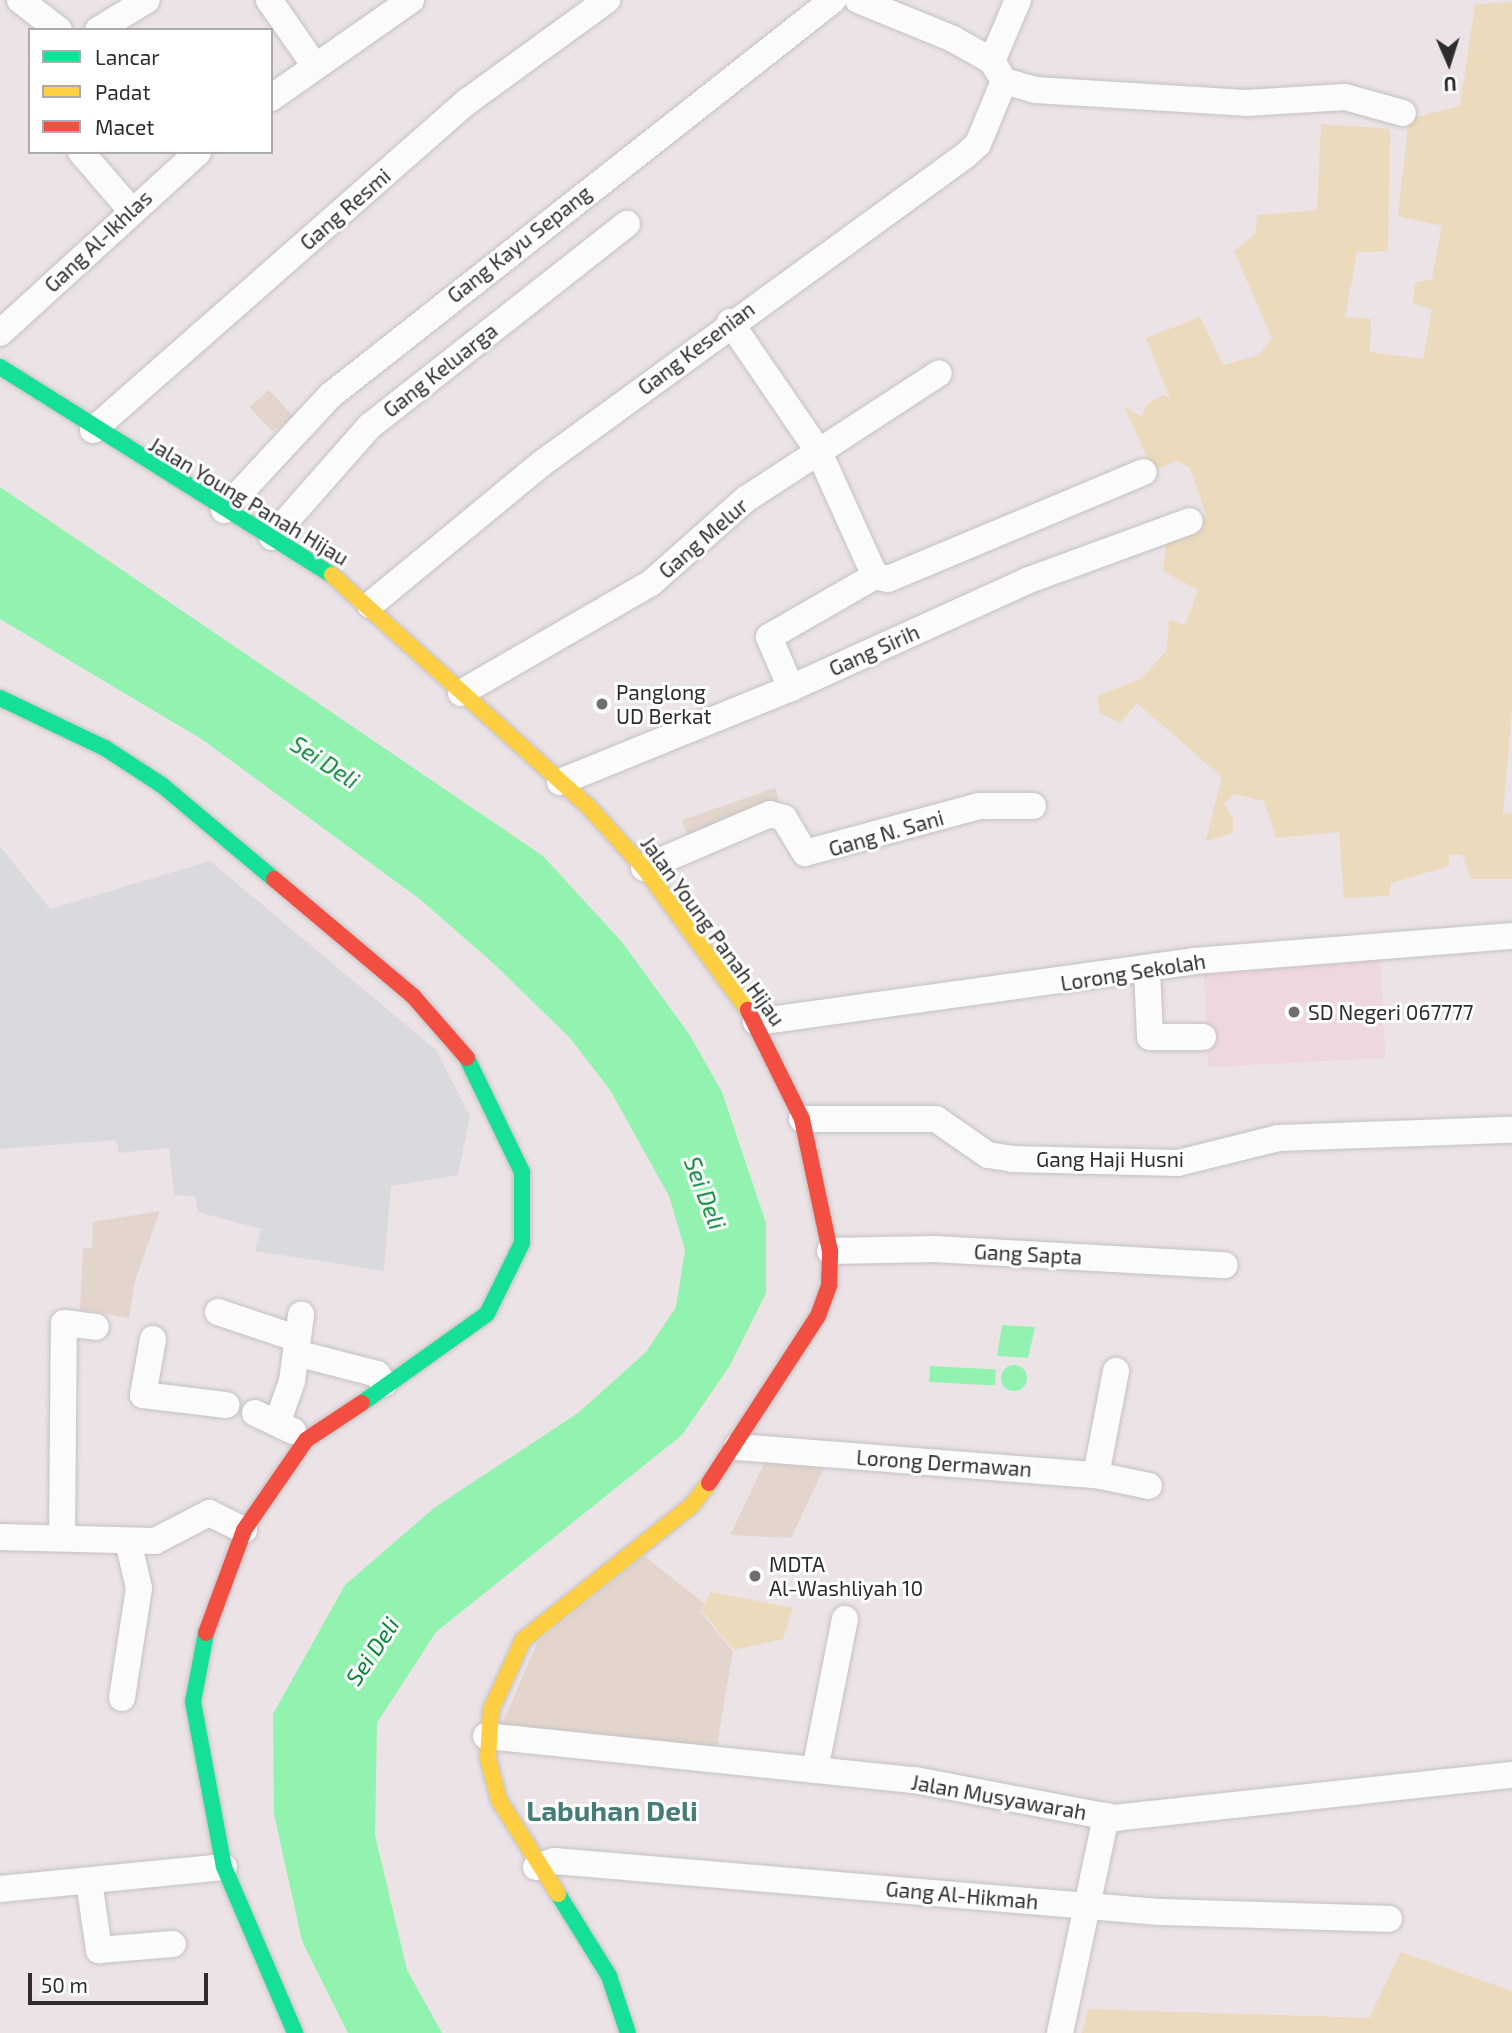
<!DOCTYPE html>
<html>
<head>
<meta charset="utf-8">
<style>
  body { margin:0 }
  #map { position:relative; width:1512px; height:2033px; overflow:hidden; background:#ece3e7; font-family:"Exo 2",sans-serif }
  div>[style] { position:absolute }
  .industrial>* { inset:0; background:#dad9dd }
  .education>* { inset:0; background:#efd7df; transform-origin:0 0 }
  .green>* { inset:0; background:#ebdabb }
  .cemetery>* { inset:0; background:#e3d5cc }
  .water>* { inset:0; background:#91f3af; transform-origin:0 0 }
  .round { border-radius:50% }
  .roads { filter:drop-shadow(0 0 2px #c3c2c3) drop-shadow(0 0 2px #c3c2c3) }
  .street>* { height:26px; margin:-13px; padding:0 13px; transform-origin:13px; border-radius:13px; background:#fcfbfb }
  .fast>* { height:16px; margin:-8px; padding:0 8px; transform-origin:8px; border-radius:8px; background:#16e098 }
  .slow>* { height:16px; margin:-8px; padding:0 8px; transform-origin:8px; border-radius:8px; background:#ffcf43 }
  .jam>* { height:16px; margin:-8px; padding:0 8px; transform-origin:8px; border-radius:8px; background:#f24e42 }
  .dots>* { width:19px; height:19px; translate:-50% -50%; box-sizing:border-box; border:4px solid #fff; border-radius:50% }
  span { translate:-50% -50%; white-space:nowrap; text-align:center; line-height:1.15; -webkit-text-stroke:6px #fff; paint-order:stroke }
  .street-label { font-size:21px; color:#2d2d2d }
  .poi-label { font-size:21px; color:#2d2d2d }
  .left { translate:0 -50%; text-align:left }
  .water-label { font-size:23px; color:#058737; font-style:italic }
  .district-label { font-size:28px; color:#457d76; font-weight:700 }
  .legend { position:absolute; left:28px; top:28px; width:245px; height:126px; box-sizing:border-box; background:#fff; border:2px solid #ababab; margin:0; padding:9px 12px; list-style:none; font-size:21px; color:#2d2d2d }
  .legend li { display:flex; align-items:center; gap:14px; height:35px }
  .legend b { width:35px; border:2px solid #ababab }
  .north { position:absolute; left:1414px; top:28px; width:70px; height:70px; -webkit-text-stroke:5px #fff; paint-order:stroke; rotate:177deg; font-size:19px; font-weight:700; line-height:28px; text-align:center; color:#2d2d2d }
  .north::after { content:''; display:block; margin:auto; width:24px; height:32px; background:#2d2d2d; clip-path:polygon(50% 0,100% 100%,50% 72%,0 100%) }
  .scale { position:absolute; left:28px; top:1973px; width:180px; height:32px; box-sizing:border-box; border:4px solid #2d2d2d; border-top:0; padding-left:9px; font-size:21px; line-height:24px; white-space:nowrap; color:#2d2d2d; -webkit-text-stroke:5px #fff; paint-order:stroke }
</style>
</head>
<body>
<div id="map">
  <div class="industrial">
    <i style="clip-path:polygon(0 846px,50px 909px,210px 861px,436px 1050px,470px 1116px,458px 1175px,391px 1186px,384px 1271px,255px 1251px,261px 1229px,198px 1212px,195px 1196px,174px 1195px,169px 1148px,119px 1153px,116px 1140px,0 1149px)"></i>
  </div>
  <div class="education">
    <i style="left:1380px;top:955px;width:103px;height:177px;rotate:87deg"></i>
  </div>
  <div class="green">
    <i style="clip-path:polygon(1512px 2px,1512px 708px,1503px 814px,1512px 813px,1512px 879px,1471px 879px,1462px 854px,1449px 855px,1449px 866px,1391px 883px,1389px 896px,1344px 898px,1339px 832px,1276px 838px,1264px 801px,1234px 794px,1224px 804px,1233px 818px,1233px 833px,1206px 841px,1222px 777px,1137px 703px,1120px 723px,1100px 713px,1097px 696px,1141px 679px,1167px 650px,1169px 620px,1185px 625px,1198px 590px,1163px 571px,1167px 534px,1207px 518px,1190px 468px,1177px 461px,1153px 470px,1124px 406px,1142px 417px,1146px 405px,1163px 395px,1170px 399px,1146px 338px,1200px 317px,1223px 365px,1259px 355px,1272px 338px,1234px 251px,1256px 233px,1257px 215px,1317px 210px,1321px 124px,1390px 129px,1388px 251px,1357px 252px,1345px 317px,1371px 319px,1370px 352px,1423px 359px,1432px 310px,1413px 303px,1415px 283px,1432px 279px,1442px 226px,1398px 216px,1409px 119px,1460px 106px,1475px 4px)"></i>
    <i style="clip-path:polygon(711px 1592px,793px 1608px,783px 1639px,734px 1650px,701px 1610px)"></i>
    <i style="clip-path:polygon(1401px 1952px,1512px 1991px,1512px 2033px,1082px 2033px,1088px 2009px,1369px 2018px)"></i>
  </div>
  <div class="cemetery">
    <i style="clip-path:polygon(269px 390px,295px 418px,272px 431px,249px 407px)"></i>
    <i style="clip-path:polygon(775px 788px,781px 805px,689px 840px,682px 820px)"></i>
    <i style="clip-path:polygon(160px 1211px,135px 1280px,129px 1318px,80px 1309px,83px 1248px,92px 1248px,93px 1222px)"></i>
    <i style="clip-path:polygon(766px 1460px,824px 1468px,791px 1538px,730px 1535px)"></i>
    <i style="clip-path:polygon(644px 1556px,704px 1603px,700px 1611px,733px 1651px,715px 1756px,499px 1731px,537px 1643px)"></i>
  </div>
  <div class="water">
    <i style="clip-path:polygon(0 487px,543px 856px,622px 942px,689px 1034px,722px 1092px,766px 1223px,766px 1293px,729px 1367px,682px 1435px,436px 1632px,377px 1723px,375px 1835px,407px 1970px,442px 2033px,348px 2033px,302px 1941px,274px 1814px,273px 1714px,345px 1585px,434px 1508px,578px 1413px,646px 1352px,676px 1307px,685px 1250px,669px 1196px,610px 1090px,570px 1038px,493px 963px,421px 900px,203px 740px,0 619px)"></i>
    <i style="clip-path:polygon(1002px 1325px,1035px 1327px,1028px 1358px,997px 1356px)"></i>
    <i class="round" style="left:1001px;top:1365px;width:26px;height:26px"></i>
    <i style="left:930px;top:1366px;width:66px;height:16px;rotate:3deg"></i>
  </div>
  <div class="roads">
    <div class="street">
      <i style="left:20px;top:0;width:49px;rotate:37.6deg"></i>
      <i style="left:269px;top:0;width:80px;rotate:55.1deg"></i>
      <i style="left:858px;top:0;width:103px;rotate:22.3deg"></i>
      <i style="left:953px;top:39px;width:45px;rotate:29.4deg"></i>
      <i style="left:992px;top:61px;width:23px;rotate:59deg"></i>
      <i style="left:1004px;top:81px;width:32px;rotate:16deg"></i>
      <i style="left:1035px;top:90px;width:211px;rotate:3.5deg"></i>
      <i style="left:1246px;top:103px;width:99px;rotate:-3.5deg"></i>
      <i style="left:1345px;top:97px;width:60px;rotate:15.4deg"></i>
      <i style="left:98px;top:30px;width:57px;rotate:-31.5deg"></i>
      <i style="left:992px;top:61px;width:66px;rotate:-66.9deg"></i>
      <i style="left:271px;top:98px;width:171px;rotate:-35deg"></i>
      <i style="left:81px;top:152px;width:75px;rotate:49.3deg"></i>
      <i style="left:730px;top:322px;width:158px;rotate:55.6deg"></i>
      <i style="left:819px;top:452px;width:136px;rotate:65.7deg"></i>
      <i style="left:875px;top:576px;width:122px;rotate:150.1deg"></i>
      <i style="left:769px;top:637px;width:56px;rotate:66.7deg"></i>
      <i style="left:0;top:333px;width:268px;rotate:-42.4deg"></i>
      <i style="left:93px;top:430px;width:499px;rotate:-41.3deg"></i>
      <i style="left:468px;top:101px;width:172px;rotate:-36deg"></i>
      <i style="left:224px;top:510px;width:157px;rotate:-47.1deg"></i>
      <i style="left:331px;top:395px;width:639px;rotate:-38.2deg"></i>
      <i style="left:272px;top:537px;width:148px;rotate:-48.6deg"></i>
      <i style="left:370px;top:426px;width:327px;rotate:-38.2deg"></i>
      <i style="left:875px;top:576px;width:13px;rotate:13deg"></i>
      <i style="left:888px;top:579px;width:277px;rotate:-22.7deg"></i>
      <i style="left:370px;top:605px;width:222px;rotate:-39.5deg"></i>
      <i style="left:541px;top:464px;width:525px;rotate:-36.02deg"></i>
      <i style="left:966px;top:155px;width:16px;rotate:-43deg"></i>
      <i style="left:978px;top:144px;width:68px;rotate:-67.6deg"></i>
      <i style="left:461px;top:693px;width:220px;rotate:-30.1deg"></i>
      <i style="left:651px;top:583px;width:127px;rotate:-41.5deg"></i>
      <i style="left:746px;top:499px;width:230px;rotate:-33.1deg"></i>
      <i style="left:560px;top:782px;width:249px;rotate:-22.1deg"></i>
      <i style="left:791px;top:688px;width:261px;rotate:-24.4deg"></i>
      <i style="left:1029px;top:580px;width:171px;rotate:-20.1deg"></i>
      <i style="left:644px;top:868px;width:137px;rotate:-23.2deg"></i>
      <i style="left:770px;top:814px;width:15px;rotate:16deg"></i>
      <i style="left:784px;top:818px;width:41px;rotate:59deg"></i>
      <i style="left:805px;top:853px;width:180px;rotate:-15.1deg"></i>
      <i style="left:979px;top:806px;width:54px"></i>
      <i style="left:1147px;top:970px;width:67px;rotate:87.4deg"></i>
      <i style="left:1150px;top:1037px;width:53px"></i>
      <i style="left:756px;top:1022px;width:442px;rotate:-7.9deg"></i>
      <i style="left:1194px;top:961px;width:319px;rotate:-4.5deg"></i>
      <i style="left:802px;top:1119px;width:134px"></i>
      <i style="left:936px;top:1119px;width:63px;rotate:34.7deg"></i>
      <i style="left:988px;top:1155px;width:24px;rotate:9deg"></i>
      <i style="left:1012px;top:1159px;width:166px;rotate:1.4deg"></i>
      <i style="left:1178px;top:1163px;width:103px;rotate:-14deg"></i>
      <i style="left:1278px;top:1138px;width:234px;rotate:-2deg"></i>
      <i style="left:830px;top:1251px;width:105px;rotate:-1.1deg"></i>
      <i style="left:935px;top:1249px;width:290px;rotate:3.2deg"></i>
      <i style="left:218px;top:1312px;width:84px;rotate:18.6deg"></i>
      <i style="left:153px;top:1339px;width:57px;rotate:100.1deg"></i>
      <i style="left:143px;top:1395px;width:84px;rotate:6.9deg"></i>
      <i style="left:296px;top:1353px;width:84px;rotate:14.5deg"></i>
      <i style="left:377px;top:1374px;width:12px;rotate:55deg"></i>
      <i style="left:255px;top:1413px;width:42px;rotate:25.3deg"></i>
      <i style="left:278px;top:1421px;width:42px;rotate:-70.7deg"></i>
      <i style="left:292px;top:1381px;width:67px;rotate:-82.2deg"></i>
      <i style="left:737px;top:1447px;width:360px;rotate:4.5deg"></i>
      <i style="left:1096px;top:1475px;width:54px;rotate:11.7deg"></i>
      <i style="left:1096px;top:1475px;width:106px;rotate:-79.1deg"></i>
      <i style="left:0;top:1537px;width:155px;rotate:1.5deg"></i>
      <i style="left:155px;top:1541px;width:61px;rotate:-27.4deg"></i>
      <i style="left:209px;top:1513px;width:39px;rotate:26deg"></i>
      <i style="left:62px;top:1538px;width:215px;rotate:-89.5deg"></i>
      <i style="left:64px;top:1323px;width:32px;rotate:7deg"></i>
      <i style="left:122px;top:1698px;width:111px;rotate:-81.2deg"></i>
      <i style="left:139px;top:1588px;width:48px;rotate:-103.2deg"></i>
      <i style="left:486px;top:1736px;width:431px;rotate:5.9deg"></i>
      <i style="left:915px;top:1780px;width:203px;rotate:10.8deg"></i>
      <i style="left:1114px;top:1818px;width:400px;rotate:-6.2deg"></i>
      <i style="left:815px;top:1770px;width:154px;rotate:-78.8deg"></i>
      <i style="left:536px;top:1867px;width:19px;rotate:-18deg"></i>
      <i style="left:554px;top:1861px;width:607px;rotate:4.82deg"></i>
      <i style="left:1159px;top:1912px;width:230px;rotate:1.7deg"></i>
      <i style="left:89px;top:1881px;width:70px;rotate:81.8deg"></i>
      <i style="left:99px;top:1950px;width:74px;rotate:-4.6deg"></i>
      <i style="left:0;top:1889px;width:225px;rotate:-5.6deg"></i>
      <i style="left:1060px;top:2033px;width:222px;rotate:-78deg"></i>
    </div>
    <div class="fast">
      <i style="left:0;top:367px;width:392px;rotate:32.1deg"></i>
      <i style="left:0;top:698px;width:116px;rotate:25.5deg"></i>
      <i style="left:105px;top:748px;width:69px;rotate:33.2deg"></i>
      <i style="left:163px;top:786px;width:145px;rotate:40deg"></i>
      <i style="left:362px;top:1403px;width:153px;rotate:-35.5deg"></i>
      <i style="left:487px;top:1314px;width:79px;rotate:-63.8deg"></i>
      <i style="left:522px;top:1243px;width:71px;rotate:-90deg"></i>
      <i style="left:522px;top:1172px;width:127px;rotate:-115.8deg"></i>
      <i style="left:206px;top:1633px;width:70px;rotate:100.7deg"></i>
      <i style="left:193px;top:1702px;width:168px;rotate:79.4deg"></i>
      <i style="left:224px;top:1867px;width:181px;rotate:66.8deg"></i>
      <i style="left:558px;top:1894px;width:97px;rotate:58.1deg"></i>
      <i style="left:609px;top:1976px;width:60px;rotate:71.6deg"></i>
    </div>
    <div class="slow">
      <i style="left:332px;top:575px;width:345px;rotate:42.1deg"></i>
      <i style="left:588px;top:806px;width:84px;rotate:47.9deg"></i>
      <i style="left:644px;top:868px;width:176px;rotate:53.8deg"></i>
      <i style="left:558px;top:1894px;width:111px;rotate:-122.1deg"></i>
      <i style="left:499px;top:1800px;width:43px;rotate:-104.7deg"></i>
      <i style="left:488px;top:1758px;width:48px;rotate:-86.4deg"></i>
      <i style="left:491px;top:1710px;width:77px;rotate:-65.4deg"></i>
      <i style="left:523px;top:1640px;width:216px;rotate:-38.6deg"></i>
      <i style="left:692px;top:1505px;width:28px;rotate:-52deg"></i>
    </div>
    <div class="jam">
      <i style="left:274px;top:879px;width:182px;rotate:40.1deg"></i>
      <i style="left:413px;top:996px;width:82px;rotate:48.9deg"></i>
      <i style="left:709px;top:1483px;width:199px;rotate:-56.9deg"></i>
      <i style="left:818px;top:1316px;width:33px;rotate:-70deg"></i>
      <i style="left:829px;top:1285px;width:34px;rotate:-88deg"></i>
      <i style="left:830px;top:1251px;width:135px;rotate:-102deg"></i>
      <i style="left:802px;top:1119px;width:122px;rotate:-116.4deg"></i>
      <i style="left:206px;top:1633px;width:110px;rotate:-69.7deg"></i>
      <i style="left:244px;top:1530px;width:109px;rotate:-55.4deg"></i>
      <i style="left:306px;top:1440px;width:67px;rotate:-33.5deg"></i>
    </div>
  </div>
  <div class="dots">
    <i style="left:602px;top:704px;background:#706d6e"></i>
    <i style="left:1294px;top:1012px;background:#706d6e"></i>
    <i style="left:755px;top:1576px;background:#706d6e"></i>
  </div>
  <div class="street-label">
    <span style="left:345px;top:209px;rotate:-41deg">Gang Resmi</span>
    <span style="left:98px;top:241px;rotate:-43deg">Gang Al-Ikhlas</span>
    <span style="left:519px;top:244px;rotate:-38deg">Gang Kayu Sepang</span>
    <span style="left:696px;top:348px;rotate:-37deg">Gang Kesenian</span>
    <span style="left:440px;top:370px;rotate:-38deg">Gang Keluarga</span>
    <span style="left:249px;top:501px;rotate:31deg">Jalan Young Panah Hijau</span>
    <span style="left:703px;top:538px;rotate:-41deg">Gang Melur</span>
    <span style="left:874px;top:650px;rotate:-24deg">Gang Sirih</span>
    <span style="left:886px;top:833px;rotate:-16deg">Gang N. Sani</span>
    <span style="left:713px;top:931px;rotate:54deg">Jalan Young Panah Hijau</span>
    <span style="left:1133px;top:972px;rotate:-9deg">Lorong Sekolah</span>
    <span style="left:1110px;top:1159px">Gang Haji Husni</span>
    <span style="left:1028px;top:1254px;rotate:3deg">Gang Sapta</span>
    <span style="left:944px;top:1463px;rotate:4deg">Lorong Dermawan</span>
    <span style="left:999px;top:1797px;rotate:10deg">Jalan Musyawarah</span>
    <span style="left:962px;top:1895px;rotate:5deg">Gang Al-Hikmah</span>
  </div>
  <div class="poi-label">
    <span class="left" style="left:616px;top:704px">Panglong<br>UD Berkat</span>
    <span class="left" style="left:1308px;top:1012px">SD Negeri 067777</span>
    <span class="left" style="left:769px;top:1576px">MDTA<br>Al-Washliyah 10</span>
  </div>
  <div class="water-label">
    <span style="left:325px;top:762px;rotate:33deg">Sei Deli</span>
    <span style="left:705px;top:1193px;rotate:69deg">Sei Deli</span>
    <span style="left:372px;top:1651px;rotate:-56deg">Sei Deli</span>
  </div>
  <div class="district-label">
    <span style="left:612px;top:1810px">Labuhan Deli</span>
  </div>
  <ul class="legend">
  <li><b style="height:9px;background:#16e098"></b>Lancar</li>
  <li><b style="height:9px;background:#ffcf43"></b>Padat</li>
  <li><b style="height:9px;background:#f24e42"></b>Macet</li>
  </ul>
  <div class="north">U</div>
  <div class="scale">50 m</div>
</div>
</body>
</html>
